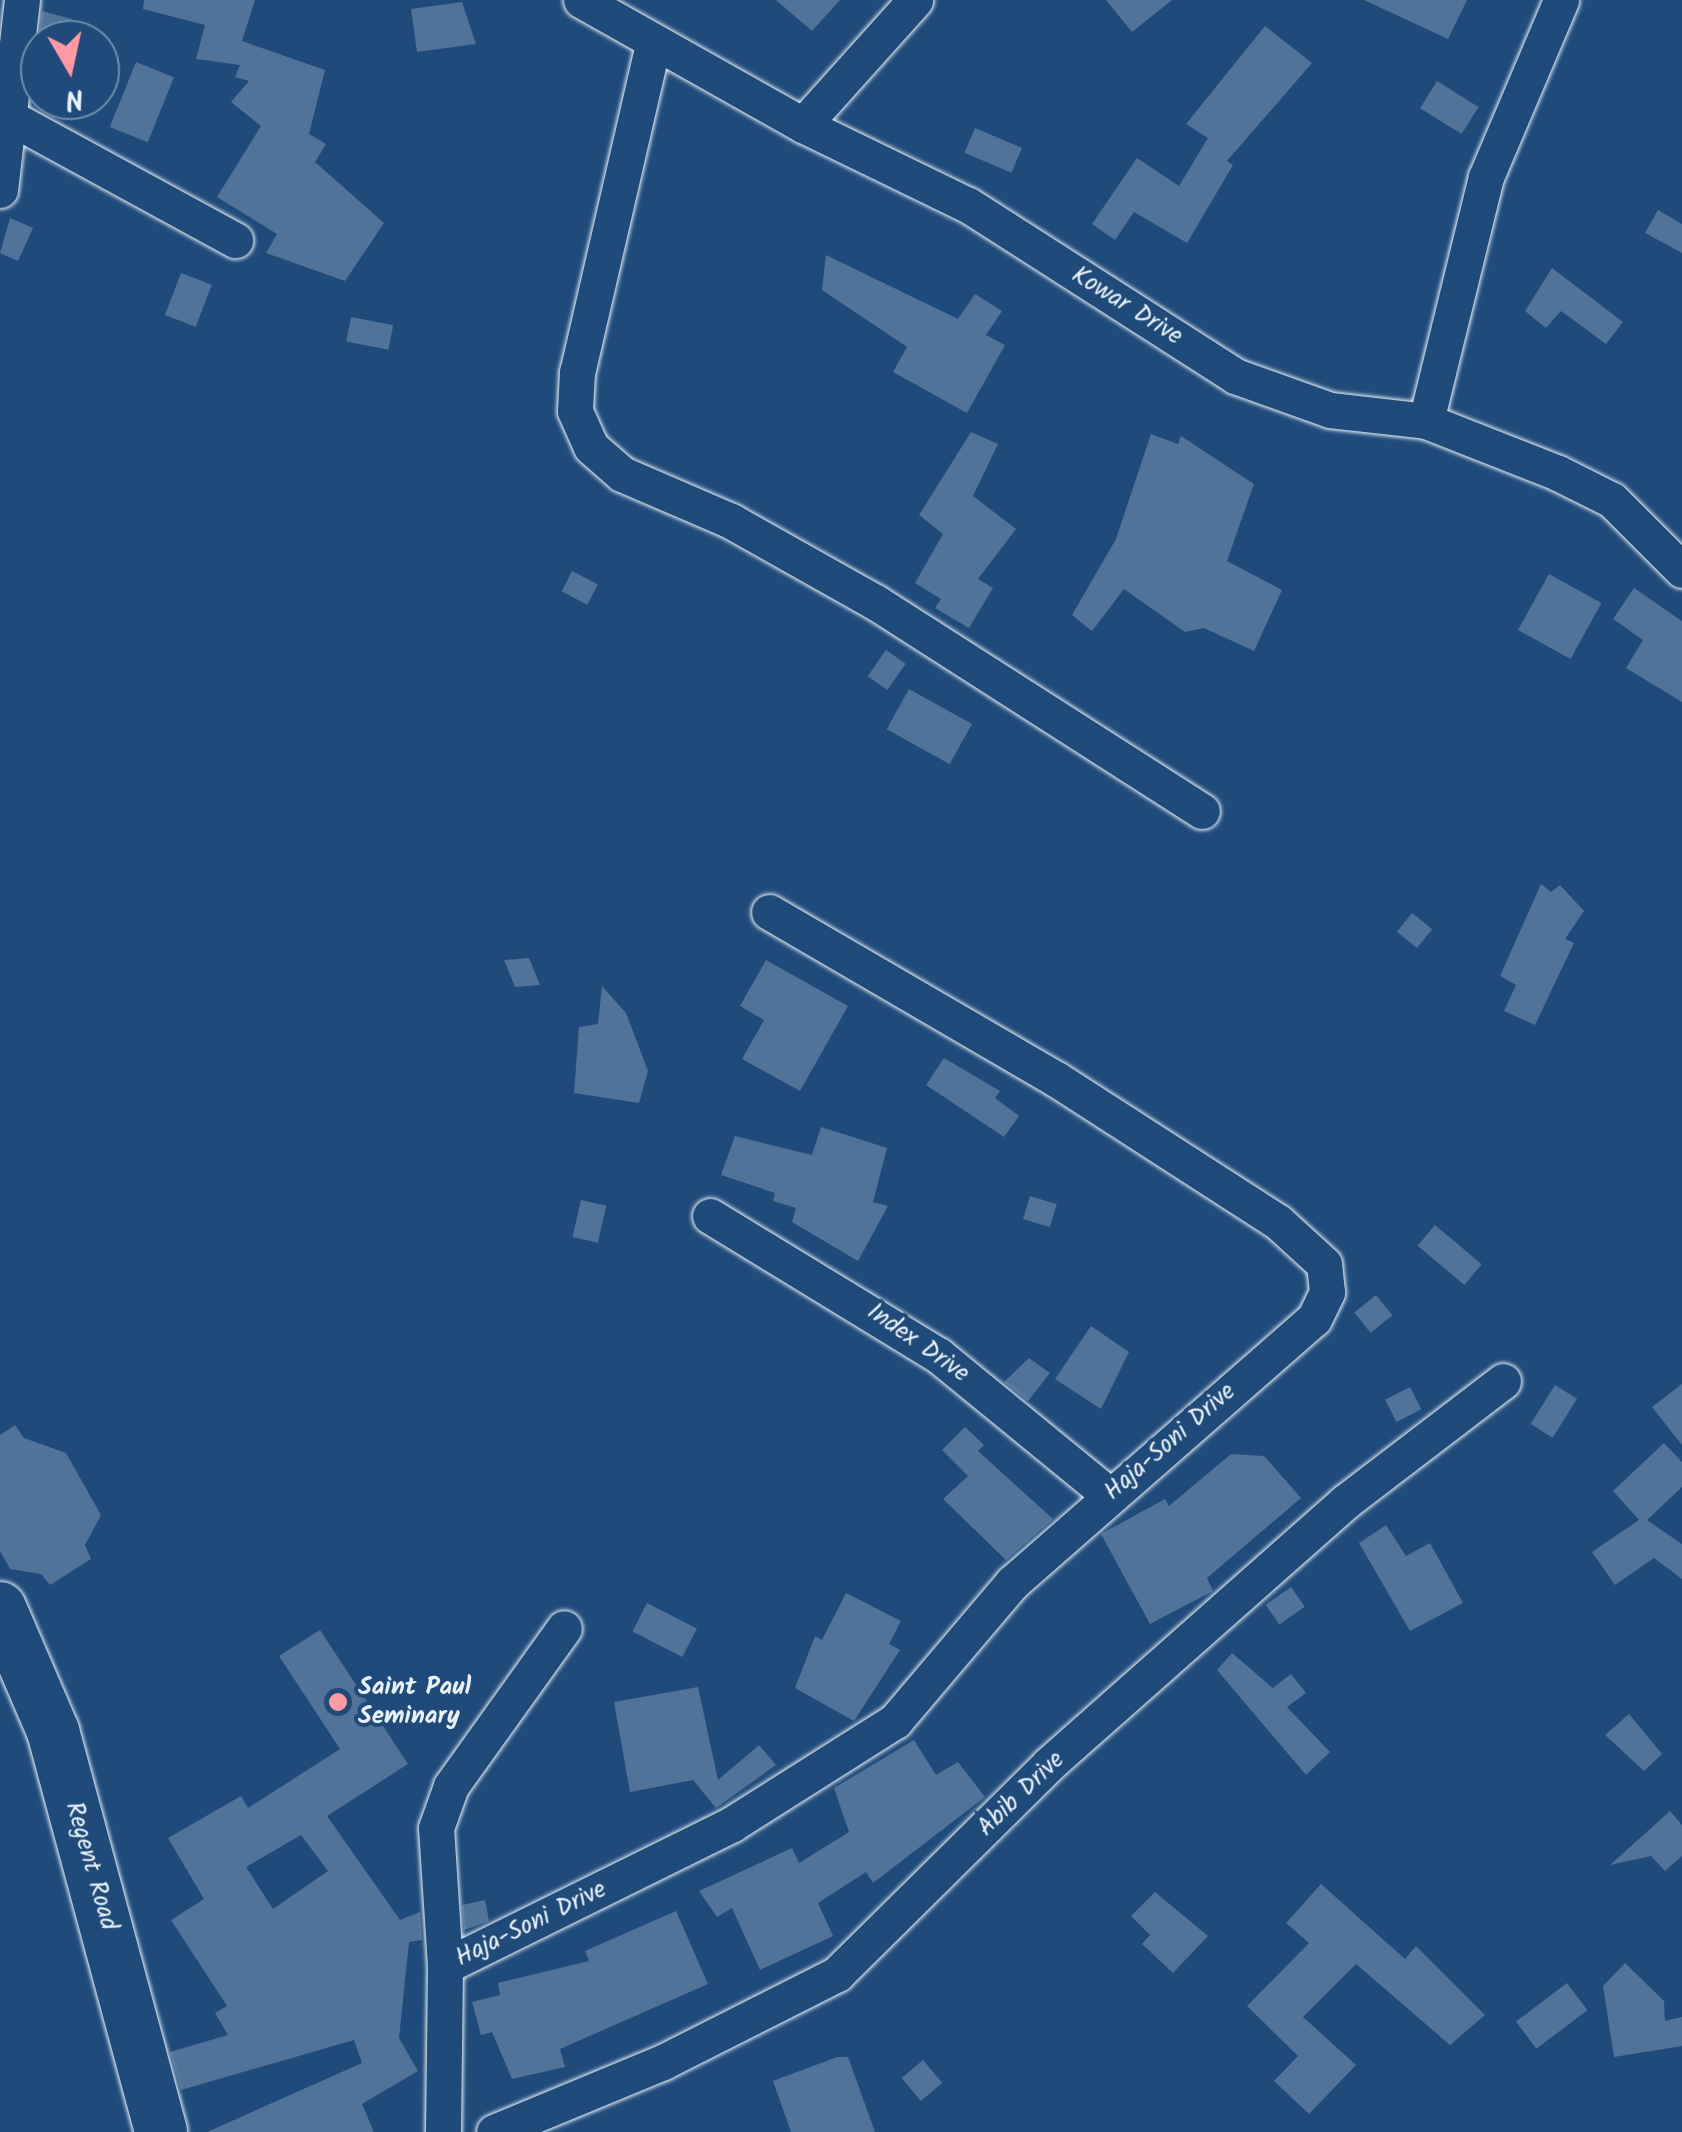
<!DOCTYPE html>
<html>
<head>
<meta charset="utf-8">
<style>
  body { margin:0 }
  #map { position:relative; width:1682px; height:2132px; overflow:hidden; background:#1f4a7a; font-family:Kalam,sans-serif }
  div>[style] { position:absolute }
  .building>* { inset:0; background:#517399; transform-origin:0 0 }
  .roads { filter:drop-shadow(0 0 2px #e8f1f8) drop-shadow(0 0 2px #e8f1f8) }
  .street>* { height:35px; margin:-17.5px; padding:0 17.5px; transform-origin:17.5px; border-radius:17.5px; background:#1f4a7a }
  .primary>* { height:52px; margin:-26px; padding:0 26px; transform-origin:26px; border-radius:26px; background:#1f4a7a }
  .dots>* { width:28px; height:28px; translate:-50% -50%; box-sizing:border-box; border:5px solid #1f4a7a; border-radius:50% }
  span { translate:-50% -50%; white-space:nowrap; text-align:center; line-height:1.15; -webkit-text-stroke:8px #1f4a7a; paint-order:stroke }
  .street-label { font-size:25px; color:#e8f1f8 }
  .poi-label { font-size:25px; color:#e8f1f8; font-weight:700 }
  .left { translate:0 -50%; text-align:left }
  .north { position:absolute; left:20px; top:20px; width:100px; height:100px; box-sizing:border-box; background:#1f4a7a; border:2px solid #6f8dac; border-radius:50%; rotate:171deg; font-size:28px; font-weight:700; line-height:40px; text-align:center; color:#e8f1f8 }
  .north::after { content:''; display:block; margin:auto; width:35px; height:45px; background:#ff9aa2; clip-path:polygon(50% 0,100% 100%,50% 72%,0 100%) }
</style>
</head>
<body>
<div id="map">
  <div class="building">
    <i style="clip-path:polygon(144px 0,255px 0,242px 41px,325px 70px,309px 134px,326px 144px,315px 162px,384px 223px,345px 281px,266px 253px,277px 234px,217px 197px,261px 126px,231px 102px,249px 81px,235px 77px,240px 65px,196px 59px,205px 25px,143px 9px)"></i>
    <i style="clip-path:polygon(776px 0,840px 0,812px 31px)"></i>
    <i style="clip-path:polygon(1106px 0,1172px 0,1132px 32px)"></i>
    <i style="clip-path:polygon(1364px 0,1467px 0,1448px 39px)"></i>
    <i style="clip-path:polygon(462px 2px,476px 44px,417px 52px,411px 9px)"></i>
    <i style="clip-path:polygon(42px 11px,72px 19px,66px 40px,39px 40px)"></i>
    <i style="clip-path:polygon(1265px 26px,1312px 63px,1227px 161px,1233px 165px,1187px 243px,1134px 212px,1115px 240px,1092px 224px,1137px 158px,1179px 186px,1208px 138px,1186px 124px)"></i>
    <i style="left:136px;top:62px;width:41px;height:70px;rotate:22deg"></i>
    <i style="left:1437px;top:81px;width:49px;height:32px;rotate:32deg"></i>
    <i style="left:975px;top:128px;width:51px;height:27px;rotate:23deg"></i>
    <i style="clip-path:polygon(1658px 210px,1682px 224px,1682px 253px,1645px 233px)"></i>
    <i style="clip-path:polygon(10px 218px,33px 228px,18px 261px,0 253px)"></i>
    <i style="clip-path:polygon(826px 255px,958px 319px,975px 294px,1002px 311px,986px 335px,1005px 345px,967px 413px,893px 372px,907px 347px,822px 290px)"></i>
    <i style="clip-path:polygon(1552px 268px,1623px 322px,1606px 344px,1561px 311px,1546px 328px,1525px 311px)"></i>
    <i style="left:181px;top:273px;width:33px;height:45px;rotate:21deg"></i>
    <i style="left:351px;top:317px;width:43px;height:25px;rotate:11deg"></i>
    <i style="clip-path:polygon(971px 432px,998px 444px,973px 496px,1016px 529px,978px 579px,993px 588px,969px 628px,935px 608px,941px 599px,915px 583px,943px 534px,919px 515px)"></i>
    <i style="clip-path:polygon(1151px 434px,1178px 444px,1181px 436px,1254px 484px,1227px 561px,1282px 590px,1254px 651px,1204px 628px,1185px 632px,1124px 589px,1092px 631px,1072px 615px,1116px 539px)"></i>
    <i style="left:572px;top:571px;width:29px;height:23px;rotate:27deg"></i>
    <i style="left:1549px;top:574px;width:60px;height:64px;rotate:29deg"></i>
    <i style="clip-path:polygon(1634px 588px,1682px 621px,1682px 702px,1626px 668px,1643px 640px,1613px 619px)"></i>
    <i style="left:886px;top:650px;width:24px;height:32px;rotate:35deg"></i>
    <i style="left:909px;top:689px;width:72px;height:46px;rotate:29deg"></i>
    <i style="clip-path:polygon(1541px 884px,1551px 892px,1560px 885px,1584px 911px,1565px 939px,1574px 943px,1535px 1025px,1504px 1011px,1516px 985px,1500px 976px)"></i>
    <i style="left:1412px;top:913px;width:26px;height:24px;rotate:39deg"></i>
    <i style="clip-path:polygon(529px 958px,540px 985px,515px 987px,504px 960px)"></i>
    <i style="clip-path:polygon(766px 960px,848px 1006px,800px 1091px,742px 1059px,764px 1020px,740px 1006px)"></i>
    <i style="clip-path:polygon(602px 986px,626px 1013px,648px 1071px,639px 1103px,574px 1093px,579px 1027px,598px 1024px)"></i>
    <i style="clip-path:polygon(944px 1058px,1000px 1091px,995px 1098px,1019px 1116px,1004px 1137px,926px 1085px)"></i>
    <i style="clip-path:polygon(821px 1127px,887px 1148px,873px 1202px,888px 1206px,858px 1261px,792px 1222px,796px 1208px,773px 1201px,775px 1193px,721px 1175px,735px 1136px,812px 1155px)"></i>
    <i style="left:1030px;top:1196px;width:28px;height:24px;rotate:17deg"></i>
    <i style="left:581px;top:1200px;width:26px;height:38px;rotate:13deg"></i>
    <i style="left:1435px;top:1225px;width:61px;height:27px;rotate:40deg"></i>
    <i style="left:1376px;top:1295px;width:26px;height:28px;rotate:51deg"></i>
    <i style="clip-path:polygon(1091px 1326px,1129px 1352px,1101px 1409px,1055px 1379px)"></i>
    <i style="clip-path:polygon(1029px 1358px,1050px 1373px,1028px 1401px,1004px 1382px)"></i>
    <i style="clip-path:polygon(1682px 1384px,1682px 1445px,1652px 1407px)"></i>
    <i style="left:1555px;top:1385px;width:26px;height:46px;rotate:32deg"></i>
    <i style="left:1410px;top:1387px;width:25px;height:28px;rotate:63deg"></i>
    <i style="clip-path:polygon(15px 1425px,24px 1438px,66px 1453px,101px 1515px,85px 1545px,91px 1559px,50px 1585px,41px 1574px,10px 1569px,0 1551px,0 1435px)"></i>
    <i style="clip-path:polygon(965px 1427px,984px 1445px,978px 1451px,1053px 1519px,1006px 1560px,943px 1499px,968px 1476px,942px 1450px)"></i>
    <i style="clip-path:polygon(1664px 1443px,1682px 1462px,1682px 1487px,1647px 1520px,1682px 1544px,1682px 1579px,1654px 1558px,1615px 1585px,1592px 1552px,1639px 1520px,1613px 1491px)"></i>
    <i style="clip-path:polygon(1231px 1454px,1264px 1456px,1301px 1498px,1207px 1578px,1213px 1591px,1150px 1624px,1101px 1534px,1165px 1499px,1169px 1506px)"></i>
    <i style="clip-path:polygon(1386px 1525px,1406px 1556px,1430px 1543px,1463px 1603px,1410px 1631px,1359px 1543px)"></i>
    <i style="left:1291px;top:1587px;width:24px;height:31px;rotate:55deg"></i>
    <i style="clip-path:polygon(846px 1593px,901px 1621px,889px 1644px,900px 1650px,854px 1721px,795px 1688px,815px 1636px,822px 1640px)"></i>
    <i style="left:647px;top:1603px;width:56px;height:32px;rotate:27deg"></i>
    <i style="clip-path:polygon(evenodd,320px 1630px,408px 1764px,327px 1816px,400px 1920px,420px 1912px,422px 1940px,409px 1942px,399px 2038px,418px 2071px,362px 2104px,374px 2132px,207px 2132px,362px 2063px,354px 2040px,181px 2090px,170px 2052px,228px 2035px,215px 2013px,227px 2006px,171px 1920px,204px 1899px,168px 1838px,241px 1796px,248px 1808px,340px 1749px,279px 1656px,320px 1630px,301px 1835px,328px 1871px,273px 1909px,246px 1867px,301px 1835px)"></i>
    <i style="clip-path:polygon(1232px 1653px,1273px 1688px,1291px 1674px,1306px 1693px,1287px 1707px,1330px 1752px,1306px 1775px,1217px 1670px)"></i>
    <i style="clip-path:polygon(698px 1687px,718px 1780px,759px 1745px,776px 1765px,716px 1808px,693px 1780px,630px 1792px,614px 1702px)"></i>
    <i style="clip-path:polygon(1629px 1714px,1662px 1754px,1644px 1771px,1605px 1735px)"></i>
    <i style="clip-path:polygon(914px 1740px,936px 1775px,958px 1762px,985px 1797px,873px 1883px,866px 1872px,818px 1903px,833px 1936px,760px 1970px,732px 1908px,717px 1917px,699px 1891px,792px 1848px,799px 1863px,849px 1832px,834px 1788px)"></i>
    <i style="clip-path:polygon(1670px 1811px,1682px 1825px,1682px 1856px,1665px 1871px,1651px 1856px,1610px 1865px)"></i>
    <i style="clip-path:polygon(1321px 1884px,1405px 1959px,1416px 1946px,1485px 2015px,1450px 2045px,1356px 1964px,1303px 2017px,1356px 2065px,1309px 2114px,1274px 2081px,1298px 2056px,1247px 2006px,1309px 1943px,1286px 1923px)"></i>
    <i style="clip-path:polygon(1155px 1892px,1208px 1936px,1173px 1973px,1142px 1944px,1150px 1935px,1131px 1916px)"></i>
    <i style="clip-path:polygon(485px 1900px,489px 1921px,464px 1930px,462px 1905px)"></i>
    <i style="clip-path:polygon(676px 1911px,708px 1984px,560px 2049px,565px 2067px,512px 2079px,492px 2032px,481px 2035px,472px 2002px,500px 1995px,498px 1983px,589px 1961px,585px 1951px)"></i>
    <i style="clip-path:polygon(1625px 1963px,1664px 2001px,1665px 2021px,1682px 2017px,1682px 2046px,1614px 2057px,1603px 1986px)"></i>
    <i style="left:1567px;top:1983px;width:34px;height:64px;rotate:53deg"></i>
    <i style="clip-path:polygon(837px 2057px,848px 2057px,875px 2132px,791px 2132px,773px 2081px)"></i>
    <i style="left:923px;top:2060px;width:30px;height:28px;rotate:50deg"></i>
  </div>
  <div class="roads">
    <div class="street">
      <i style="left:581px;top:0;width:255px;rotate:29.4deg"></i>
      <i style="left:803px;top:125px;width:183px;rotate:25.9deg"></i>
      <i style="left:968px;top:205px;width:317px;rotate:32.6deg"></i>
      <i style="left:1235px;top:376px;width:101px;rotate:19.7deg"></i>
      <i style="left:1330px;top:410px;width:97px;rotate:6.5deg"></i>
      <i style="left:1426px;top:421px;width:142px;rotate:21.5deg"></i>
      <i style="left:1558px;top:473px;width:60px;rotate:26.6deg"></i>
      <i style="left:1612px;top:500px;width:99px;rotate:45deg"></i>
      <i style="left:653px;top:44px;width:337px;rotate:103deg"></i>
      <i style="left:577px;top:372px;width:39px;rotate:93deg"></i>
      <i style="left:575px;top:411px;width:39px;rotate:66deg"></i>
      <i style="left:591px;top:447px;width:41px;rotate:41.1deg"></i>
      <i style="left:622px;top:474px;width:119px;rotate:23.3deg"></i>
      <i style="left:731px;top:521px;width:165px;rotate:29.4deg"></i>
      <i style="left:875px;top:602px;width:388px;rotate:32.6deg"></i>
      <i style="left:0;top:112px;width:268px;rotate:28.6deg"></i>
      <i style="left:803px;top:125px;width:168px;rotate:-48.1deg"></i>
      <i style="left:0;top:190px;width:191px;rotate:-83.4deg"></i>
      <i style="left:1426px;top:421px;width:251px;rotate:-76.2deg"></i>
      <i style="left:1486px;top:177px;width:192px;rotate:-67deg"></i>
      <i style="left:710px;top:1216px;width:267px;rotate:31.4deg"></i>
      <i style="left:938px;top:1355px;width:221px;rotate:39.3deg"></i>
      <i style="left:445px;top:1966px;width:320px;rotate:-26.3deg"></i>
      <i style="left:732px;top:1824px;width:193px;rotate:-32.3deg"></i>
      <i style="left:895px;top:1721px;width:181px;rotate:-49.7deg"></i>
      <i style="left:1012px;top:1583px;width:401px;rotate:-41.2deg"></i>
      <i style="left:1314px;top:1319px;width:30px;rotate:-64deg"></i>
      <i style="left:1327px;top:1292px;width:28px;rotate:-96deg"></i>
      <i style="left:1324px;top:1264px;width:62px;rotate:-137.6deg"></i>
      <i style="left:1278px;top:1222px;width:264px;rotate:-147.2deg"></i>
      <i style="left:1056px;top:1079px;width:332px;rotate:-149.8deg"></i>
      <i style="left:443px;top:2132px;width:166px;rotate:-89.3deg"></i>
      <i style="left:445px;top:1966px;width:138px;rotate:-93.7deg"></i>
      <i style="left:436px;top:1828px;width:45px;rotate:-70.3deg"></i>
      <i style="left:451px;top:1786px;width:194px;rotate:-54.4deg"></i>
      <i style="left:494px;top:2132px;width:183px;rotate:-22.5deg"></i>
      <i style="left:663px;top:2062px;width:195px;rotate:-26.8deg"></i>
      <i style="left:837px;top:1974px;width:298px;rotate:-44.7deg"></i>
      <i style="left:1049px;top:1764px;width:395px;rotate:-41.5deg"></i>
      <i style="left:1345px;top:1502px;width:199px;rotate:-37.4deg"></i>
    </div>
    <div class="primary">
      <i style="left:0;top:1608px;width:134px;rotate:66.7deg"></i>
      <i style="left:53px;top:1731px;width:415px;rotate:74.9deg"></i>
    </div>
  </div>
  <div class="dots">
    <i style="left:338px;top:1702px;background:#ff9aa2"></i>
  </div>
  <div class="street-label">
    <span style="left:1127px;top:306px;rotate:32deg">Kowar Drive</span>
    <span style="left:918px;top:1343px;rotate:35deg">Index Drive</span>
    <span style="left:1170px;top:1442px;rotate:-41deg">Haja-Soni Drive</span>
    <span style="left:1021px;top:1794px;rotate:-44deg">Abib Drive</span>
    <span style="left:91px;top:1866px;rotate:74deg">Regent Road</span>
    <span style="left:531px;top:1924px;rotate:-26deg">Haja-Soni Drive</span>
  </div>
  <div class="poi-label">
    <span class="left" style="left:358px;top:1702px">Saint Paul<br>Seminary</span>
  </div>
  <div class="north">N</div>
</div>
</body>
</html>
